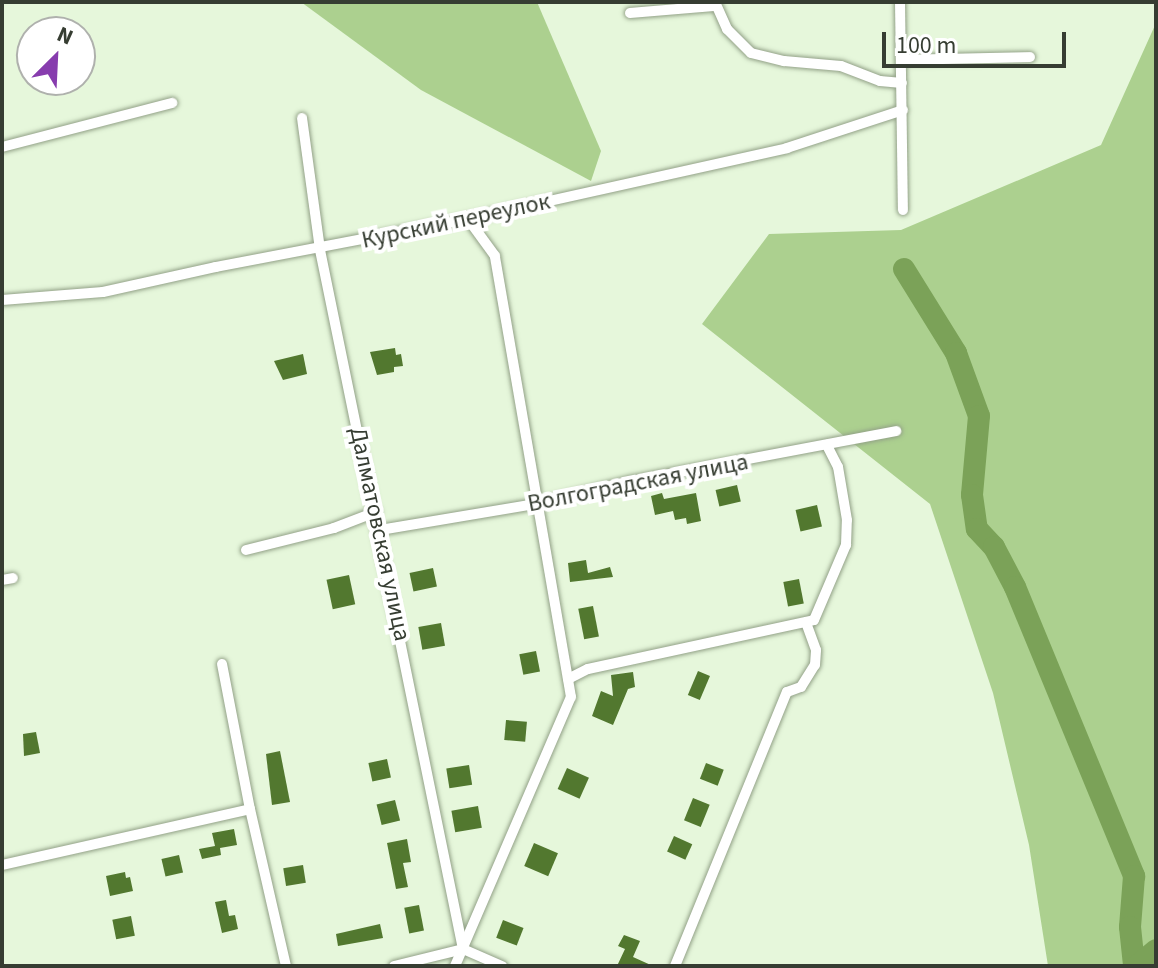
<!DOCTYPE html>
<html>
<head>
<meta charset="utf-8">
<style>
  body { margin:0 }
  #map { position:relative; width:1158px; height:968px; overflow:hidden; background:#e6f7db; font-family:"Source Sans 3",sans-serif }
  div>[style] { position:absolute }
  .green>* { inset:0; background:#acd08f }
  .river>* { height:22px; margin:-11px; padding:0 11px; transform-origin:11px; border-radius:11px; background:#7ba258 }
  .building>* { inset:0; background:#52782f; transform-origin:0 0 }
  .roads { filter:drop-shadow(0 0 2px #92a187) drop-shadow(0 0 2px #92a187) }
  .minor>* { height:10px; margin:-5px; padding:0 5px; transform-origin:5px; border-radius:5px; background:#fff }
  span { translate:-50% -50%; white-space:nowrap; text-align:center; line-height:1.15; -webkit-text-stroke:8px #fff; paint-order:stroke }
  .street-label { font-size:24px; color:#363d32 }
  .frame { position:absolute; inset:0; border:4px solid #363d32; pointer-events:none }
  .north { position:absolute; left:16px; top:16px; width:80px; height:80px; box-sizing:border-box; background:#fff; border:2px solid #afb1ad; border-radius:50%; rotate:24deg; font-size:22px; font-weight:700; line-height:32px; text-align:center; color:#363d32 }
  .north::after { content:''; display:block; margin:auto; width:28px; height:36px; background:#873cae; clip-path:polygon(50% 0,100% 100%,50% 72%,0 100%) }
  .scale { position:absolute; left:882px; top:32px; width:184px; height:36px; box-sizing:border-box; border:4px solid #363d32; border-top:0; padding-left:10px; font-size:24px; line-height:28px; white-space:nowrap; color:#363d32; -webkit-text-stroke:6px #fff; paint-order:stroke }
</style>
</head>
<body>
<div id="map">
  <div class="green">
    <i style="clip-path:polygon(301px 2px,537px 2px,601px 151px,591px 181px,421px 90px)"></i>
    <i style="clip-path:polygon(1156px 23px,1156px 966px,1048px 966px,1029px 845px,993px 693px,930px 504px,702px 324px,769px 234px,901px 230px,1101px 145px)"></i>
  </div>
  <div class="river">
    <i style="left:904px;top:269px;width:99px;rotate:58.2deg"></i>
    <i style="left:956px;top:353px;width:67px;rotate:69.9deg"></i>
    <i style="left:979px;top:416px;width:79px;rotate:95.1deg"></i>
    <i style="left:972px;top:495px;width:34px;rotate:82deg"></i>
    <i style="left:977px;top:529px;width:25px;rotate:47deg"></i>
    <i style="left:994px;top:547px;width:45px;rotate:62.3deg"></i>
    <i style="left:1015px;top:587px;width:313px;rotate:67.6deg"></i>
    <i style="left:1134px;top:876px;width:51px;rotate:94.5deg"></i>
    <i style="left:1130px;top:927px;width:39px;rotate:84deg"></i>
    <i style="left:1137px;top:966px;width:25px;rotate:-40deg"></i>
  </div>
  <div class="building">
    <i style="clip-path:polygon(395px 348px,396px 355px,401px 354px,403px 366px,394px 367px,394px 372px,377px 375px,370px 352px)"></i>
    <i style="clip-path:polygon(303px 354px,307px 374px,283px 380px,274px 361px)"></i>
    <i style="left:737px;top:485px;width:17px;height:22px;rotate:77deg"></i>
    <i style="clip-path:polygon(662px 493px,664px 499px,696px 493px,701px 521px,687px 524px,686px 518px,675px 520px,673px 511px,655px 515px,651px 496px)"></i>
    <i style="left:817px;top:505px;width:22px;height:22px;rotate:77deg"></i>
    <i style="clip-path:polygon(586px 560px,588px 573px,610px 567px,613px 577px,570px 582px,568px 563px)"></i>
    <i style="left:433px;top:568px;width:19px;height:24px;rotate:78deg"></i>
    <i style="left:349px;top:575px;width:30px;height:23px;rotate:78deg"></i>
    <i style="left:799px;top:579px;width:25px;height:16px;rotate:79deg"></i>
    <i style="left:593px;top:606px;width:31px;height:15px;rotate:79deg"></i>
    <i style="left:441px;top:623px;width:23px;height:23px;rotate:80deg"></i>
    <i style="left:536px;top:651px;width:21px;height:17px;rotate:79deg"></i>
    <i style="left:698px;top:671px;width:13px;height:26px;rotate:23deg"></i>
    <i style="clip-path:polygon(633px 672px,635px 687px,628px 689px,613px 725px,592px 716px,601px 691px,613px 696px,611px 675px)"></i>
    <i style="left:506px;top:720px;width:21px;height:20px;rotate:5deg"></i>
    <i style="clip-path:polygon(36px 732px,40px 753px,24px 756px,23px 734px)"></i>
    <i style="clip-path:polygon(280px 751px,290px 802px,272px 805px,266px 754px)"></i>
    <i style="left:387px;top:759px;width:19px;height:19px;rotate:78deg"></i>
    <i style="left:706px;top:763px;width:19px;height:17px;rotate:21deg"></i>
    <i style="left:469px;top:765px;width:20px;height:23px;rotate:81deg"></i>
    <i style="left:567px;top:768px;width:24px;height:23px;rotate:24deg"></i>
    <i style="left:693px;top:798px;width:18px;height:24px;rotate:22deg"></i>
    <i style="left:395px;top:800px;width:21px;height:19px;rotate:76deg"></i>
    <i style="left:478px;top:806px;width:22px;height:27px;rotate:80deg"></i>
    <i style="clip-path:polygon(234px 829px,237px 845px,220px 848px,221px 855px,202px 859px,199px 849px,215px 846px,212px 833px)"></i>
    <i style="left:674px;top:836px;width:20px;height:17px;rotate:24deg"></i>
    <i style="clip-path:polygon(407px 839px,411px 862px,403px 863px,408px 887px,396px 889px,387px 843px)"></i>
    <i style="left:534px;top:843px;width:26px;height:25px;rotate:23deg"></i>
    <i style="left:179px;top:855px;width:18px;height:18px;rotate:77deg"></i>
    <i style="left:303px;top:865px;width:18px;height:20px;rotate:81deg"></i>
    <i style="clip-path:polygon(125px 872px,126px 878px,130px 877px,133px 891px,110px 896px,106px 876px)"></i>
    <i style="clip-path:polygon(226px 900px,229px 916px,235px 915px,238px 929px,222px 933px,215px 902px)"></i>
    <i style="left:419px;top:905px;width:26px;height:15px;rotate:79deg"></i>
    <i style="left:131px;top:916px;width:20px;height:19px;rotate:79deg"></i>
    <i style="left:503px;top:920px;width:22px;height:19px;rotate:21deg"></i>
    <i style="clip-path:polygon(380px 924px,383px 938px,338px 946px,336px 934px)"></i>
    <i style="clip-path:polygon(624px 935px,640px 941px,633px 957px,653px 966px,617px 966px,625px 949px,618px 946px)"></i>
  </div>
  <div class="roads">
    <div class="minor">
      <i style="left:715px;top:2px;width:30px;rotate:66deg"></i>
      <i style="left:727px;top:29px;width:34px;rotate:45deg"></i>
      <i style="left:751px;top:53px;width:34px;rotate:14deg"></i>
      <i style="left:784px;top:61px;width:57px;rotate:5deg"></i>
      <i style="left:841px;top:66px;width:42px;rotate:21deg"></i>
      <i style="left:880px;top:81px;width:22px;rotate:5deg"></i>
      <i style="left:900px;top:2px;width:208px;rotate:89.2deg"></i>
      <i style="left:630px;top:13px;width:84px;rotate:-4.8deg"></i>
      <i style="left:902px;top:60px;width:128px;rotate:-1.3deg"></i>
      <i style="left:302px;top:118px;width:133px;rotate:82.2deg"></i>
      <i style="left:320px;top:250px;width:713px;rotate:78.44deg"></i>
      <i style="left:2px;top:147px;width:176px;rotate:-14.5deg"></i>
      <i style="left:2px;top:300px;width:101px;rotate:-4.5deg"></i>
      <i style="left:103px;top:292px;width:116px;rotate:-12.5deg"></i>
      <i style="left:216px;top:267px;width:257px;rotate:-10.8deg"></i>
      <i style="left:468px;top:219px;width:327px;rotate:-12.5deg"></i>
      <i style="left:787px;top:148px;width:122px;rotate:-18.1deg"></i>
      <i style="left:380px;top:530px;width:158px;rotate:-9.5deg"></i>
      <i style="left:536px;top:504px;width:99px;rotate:-13.5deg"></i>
      <i style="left:632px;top:481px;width:269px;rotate:-10.7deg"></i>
      <i style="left:246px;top:550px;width:91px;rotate:-14deg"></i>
      <i style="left:334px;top:528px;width:45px;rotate:-20.9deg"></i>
      <i style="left:2px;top:580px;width:11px;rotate:-10deg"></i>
      <i style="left:222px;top:664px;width:148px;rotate:79.1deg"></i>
      <i style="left:250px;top:809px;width:161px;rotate:77.1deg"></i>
      <i style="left:568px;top:679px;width:22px;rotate:-27deg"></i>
      <i style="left:588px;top:669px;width:231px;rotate:-12.2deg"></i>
      <i style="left:814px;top:620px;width:82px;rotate:-66.9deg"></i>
      <i style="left:846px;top:545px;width:25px;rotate:-88deg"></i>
      <i style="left:847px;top:520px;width:54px;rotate:-99.6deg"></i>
      <i style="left:838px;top:467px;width:25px;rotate:-117deg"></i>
      <i style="left:2px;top:865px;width:254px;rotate:-12.7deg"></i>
      <i style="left:394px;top:966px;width:71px;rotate:-13.8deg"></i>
      <i style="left:463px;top:949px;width:43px;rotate:23.6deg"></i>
      <i style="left:455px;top:966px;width:293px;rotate:-66.7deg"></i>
      <i style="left:571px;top:697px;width:448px;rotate:-99.8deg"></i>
      <i style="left:495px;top:256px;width:46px;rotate:-126.1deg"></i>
      <i style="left:675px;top:966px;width:296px;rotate:-67.8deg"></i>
      <i style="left:787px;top:692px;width:15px;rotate:-20deg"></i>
      <i style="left:801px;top:687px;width:26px;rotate:-58deg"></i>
      <i style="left:815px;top:665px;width:15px;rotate:-86deg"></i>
      <i style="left:816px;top:650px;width:27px;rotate:-110deg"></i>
    </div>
  </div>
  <div class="street-label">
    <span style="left:456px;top:221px;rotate:-12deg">Курский переулок</span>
    <span style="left:638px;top:483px;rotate:-11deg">Волгоградская улица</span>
    <span style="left:380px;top:534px;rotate:78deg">Далматовская улица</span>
  </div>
  <div class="frame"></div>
  <div class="north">N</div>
  <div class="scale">100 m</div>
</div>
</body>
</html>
